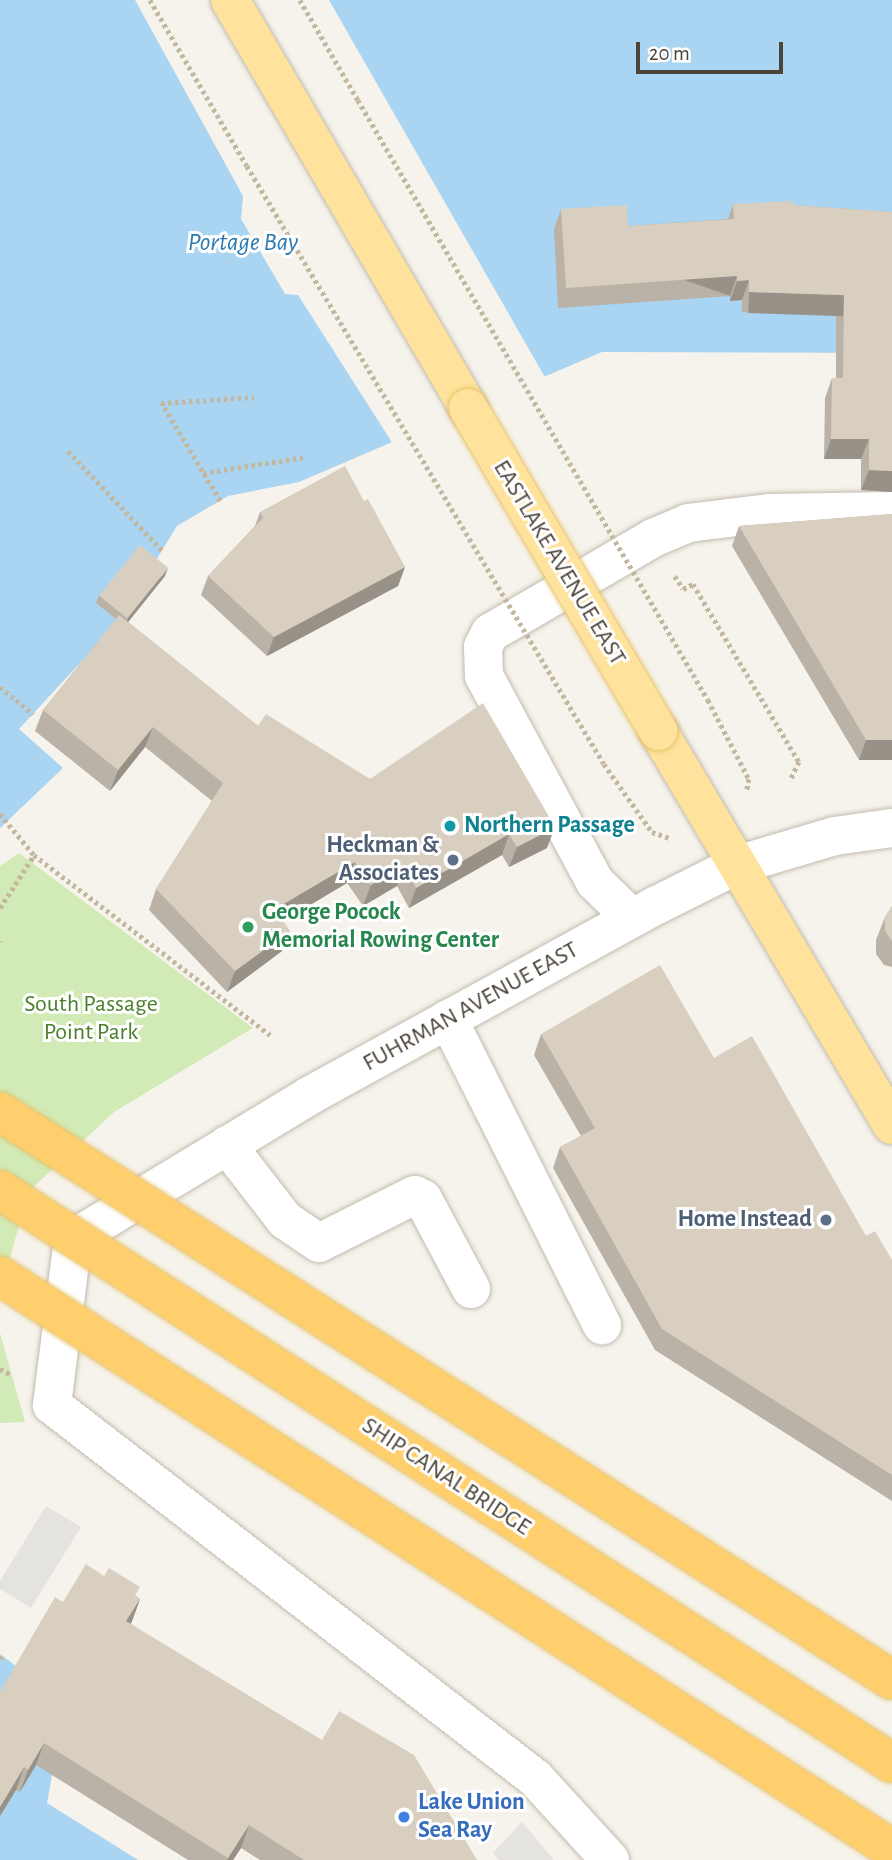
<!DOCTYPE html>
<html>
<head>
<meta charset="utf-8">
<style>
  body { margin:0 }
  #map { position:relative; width:892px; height:1860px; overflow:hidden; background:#f6f3ec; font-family:"Alegreya Sans",sans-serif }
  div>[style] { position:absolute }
  .green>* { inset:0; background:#d2eab5 }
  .parking>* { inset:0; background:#e5e3e0 }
  .water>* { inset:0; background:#a9d4f2 }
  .pier>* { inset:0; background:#f6f3ec }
  .path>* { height:4.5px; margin-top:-2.25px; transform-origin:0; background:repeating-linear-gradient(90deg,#c4b79f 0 3.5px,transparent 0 7px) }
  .roads { filter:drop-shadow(0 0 2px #c2bbae) drop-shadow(0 0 2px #c2bbae) }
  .minor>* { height:38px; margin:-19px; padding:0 19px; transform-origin:19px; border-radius:19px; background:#fff }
  .major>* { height:38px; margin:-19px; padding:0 19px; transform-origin:19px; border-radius:19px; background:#ffe39c }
  .path-bridge>* { height:4.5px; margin-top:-2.25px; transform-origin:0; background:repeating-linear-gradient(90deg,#c4b79f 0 3.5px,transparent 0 7px) }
  .bridges { filter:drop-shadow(0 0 2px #e6c16a) drop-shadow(0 0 2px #e6c16a) }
  .major-bridge>* { height:38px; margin:-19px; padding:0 19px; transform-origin:19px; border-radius:19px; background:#ffe39c }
  .highway-bridge>* { height:38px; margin:-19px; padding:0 19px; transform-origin:19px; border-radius:19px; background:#ffcf6e }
  .wall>* { inset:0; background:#bab2a6 }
  .shaded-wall>* { inset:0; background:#979187; transform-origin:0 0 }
  .building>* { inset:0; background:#d8cfc1; transform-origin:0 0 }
  .dots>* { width:19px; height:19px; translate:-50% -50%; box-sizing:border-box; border:4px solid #fff; border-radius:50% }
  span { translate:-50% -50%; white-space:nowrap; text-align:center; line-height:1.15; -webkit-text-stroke:6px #fff; paint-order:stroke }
  .street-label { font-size:24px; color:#4b4439 }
  .culture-label { font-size:24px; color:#0d838f; font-weight:700 }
  .left { translate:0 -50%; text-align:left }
  .service-label { font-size:24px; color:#4e5e75; font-weight:700 }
  .right { translate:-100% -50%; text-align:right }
  .leisure-label { font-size:24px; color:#27864d; font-weight:700 }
  .park-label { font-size:24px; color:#4a7f2a }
  .shop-label { font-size:24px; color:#366cbe; font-weight:700 }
  .water-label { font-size:26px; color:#2e7ab2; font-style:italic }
  .scale { position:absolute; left:636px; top:42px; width:147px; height:32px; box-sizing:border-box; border:4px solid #4b4439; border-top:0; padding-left:9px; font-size:21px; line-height:24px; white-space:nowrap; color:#4b4439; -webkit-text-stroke:5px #fff; paint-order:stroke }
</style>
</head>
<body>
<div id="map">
  <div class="green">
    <i style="clip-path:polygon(19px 853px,253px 1028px,114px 1112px,29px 1191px,0 1292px,0 866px)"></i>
    <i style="clip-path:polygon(0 1333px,25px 1422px,0 1423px)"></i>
  </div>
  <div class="parking">
    <i style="clip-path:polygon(46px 1506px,81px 1527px,31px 1608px,0 1589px,0 1581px)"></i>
    <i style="clip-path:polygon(522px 1822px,554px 1860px,499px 1860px,493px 1853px)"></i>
  </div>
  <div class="water">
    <i style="clip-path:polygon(0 0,892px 0,892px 353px,602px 352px,299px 482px,228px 496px,177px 526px,118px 622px,19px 729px,63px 768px,0 828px)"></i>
    <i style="clip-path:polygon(0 1654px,65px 1703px,47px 1803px,138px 1860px,0 1860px)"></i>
  </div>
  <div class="pier">
    <i style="clip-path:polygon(135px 0,329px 0,546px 379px,393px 444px,298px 295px,285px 294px,241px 219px,243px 196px)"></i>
  </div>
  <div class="path">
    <i style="left:150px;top:0;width:192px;rotate:59.7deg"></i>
    <i style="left:300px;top:0;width:116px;rotate:59.9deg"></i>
    <i style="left:68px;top:451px;width:137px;rotate:46.5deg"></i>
    <i style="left:203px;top:473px;width:103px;rotate:-8.9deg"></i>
    <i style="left:220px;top:501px;width:114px;rotate:-121deg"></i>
    <i style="left:161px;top:403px;width:93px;rotate:-3.7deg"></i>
    <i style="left:675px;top:576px;width:15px;rotate:58deg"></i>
    <i style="left:683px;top:589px;width:11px;rotate:-27deg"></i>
    <i style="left:693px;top:584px;width:207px;rotate:59.2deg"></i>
    <i style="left:799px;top:762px;width:21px;rotate:115deg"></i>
    <i style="left:0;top:687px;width:43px;rotate:39.3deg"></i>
    <i style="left:708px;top:700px;width:89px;rotate:62.6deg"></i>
    <i style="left:749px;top:779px;width:11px;rotate:100deg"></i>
    <i style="left:604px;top:764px;width:83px;rotate:54.8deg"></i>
    <i style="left:652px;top:832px;width:18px;rotate:19deg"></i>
    <i style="left:0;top:814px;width:53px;rotate:50.3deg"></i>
    <i style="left:34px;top:855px;width:297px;rotate:37.3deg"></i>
    <i style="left:0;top:908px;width:63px;rotate:-57.3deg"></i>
    <i style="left:0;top:941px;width:1px;rotate:90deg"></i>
    <i style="left:0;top:1369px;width:13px;rotate:27deg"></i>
    <i style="left:0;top:1659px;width:4px;rotate:-63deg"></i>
  </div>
  <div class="roads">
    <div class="minor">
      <i style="left:632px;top:918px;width:52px;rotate:-135.8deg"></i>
      <i style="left:595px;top:882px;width:234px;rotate:-118.3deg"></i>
      <i style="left:484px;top:676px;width:29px;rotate:-92deg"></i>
      <i style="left:483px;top:647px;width:16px;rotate:-63deg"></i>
      <i style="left:490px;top:633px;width:189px;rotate:-30.2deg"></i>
      <i style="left:653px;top:538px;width:38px;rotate:-23deg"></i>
      <i style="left:688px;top:523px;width:83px;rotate:-7deg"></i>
      <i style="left:770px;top:513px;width:122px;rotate:-0.9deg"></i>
      <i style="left:448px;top:1019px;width:343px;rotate:63.3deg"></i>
      <i style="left:227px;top:1145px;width:95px;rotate:52.3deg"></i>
      <i style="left:285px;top:1220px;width:41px;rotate:34.1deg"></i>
      <i style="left:319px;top:1243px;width:107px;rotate:-26.6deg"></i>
      <i style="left:415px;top:1195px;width:9px;rotate:27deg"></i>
      <i style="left:423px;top:1199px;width:102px;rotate:61.9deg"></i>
      <i style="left:610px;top:1860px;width:111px;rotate:-132.4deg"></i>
      <i style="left:535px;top:1778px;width:610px;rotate:-142.32deg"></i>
      <i style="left:52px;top:1405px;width:167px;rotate:-82.8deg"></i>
      <i style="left:73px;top:1239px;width:276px;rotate:-31.2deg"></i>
      <i style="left:309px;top:1096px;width:395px;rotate:-28.8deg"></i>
      <i style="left:655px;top:906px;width:92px;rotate:-26.6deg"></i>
      <i style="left:737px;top:865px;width:102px;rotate:-16.5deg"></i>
      <i style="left:835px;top:836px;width:58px;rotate:-8deg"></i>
    </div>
    <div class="major">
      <i style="left:230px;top:0;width:472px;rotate:59.7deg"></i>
      <i style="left:658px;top:731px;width:458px;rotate:59.3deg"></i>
    </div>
  </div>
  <div class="path-bridge">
    <i style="left:358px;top:100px;width:695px;rotate:59.74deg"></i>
    <i style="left:247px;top:166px;width:696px;rotate:59.16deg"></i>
  </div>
  <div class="bridges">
    <div class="major-bridge">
      <i style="left:468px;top:408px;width:375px;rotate:59.5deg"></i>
    </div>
    <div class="highway-bridge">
      <i style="left:0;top:1112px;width:1057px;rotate:32.49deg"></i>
      <i style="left:0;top:1190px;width:1060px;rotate:32.72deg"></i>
      <i style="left:0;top:1276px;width:1060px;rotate:32.72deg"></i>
    </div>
  </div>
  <div class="wall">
    <i style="clip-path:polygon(733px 204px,793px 205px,892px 212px,892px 492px,861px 490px,861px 459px,824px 459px,825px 398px,832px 378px,836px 378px,836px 315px,742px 312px,742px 300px,730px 301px,730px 296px,558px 308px,554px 229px,561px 209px,628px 226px,728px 219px)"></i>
    <i style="clip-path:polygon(364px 501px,405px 567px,398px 586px,267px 656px,201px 595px,208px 576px,255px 526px,260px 512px)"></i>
    <i style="clip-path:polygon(892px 514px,892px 760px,859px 760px,732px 546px,739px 526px)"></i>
    <i style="clip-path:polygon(165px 576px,128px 622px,258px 726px,370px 779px,547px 848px,509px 867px,502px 855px,409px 908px,397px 886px,363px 906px,347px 883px,283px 921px,282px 951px,227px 992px,149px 910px,156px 889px,212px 801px,145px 747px,110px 791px,35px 731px,43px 710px,116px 619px,96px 603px,99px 595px)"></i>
    <i style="clip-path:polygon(892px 906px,892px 967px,884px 965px,876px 954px,876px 940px,885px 917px)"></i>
    <i style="clip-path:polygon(541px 1034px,714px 1058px,866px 1236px,892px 1260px,892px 1501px,655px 1350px,553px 1168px,560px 1147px,581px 1136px,534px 1055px)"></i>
    <i style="clip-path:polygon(104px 1576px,140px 1599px,131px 1624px,477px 1860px,260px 1860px,241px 1848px,233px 1860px,188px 1860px,36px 1765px,20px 1792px,16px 1790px,0 1816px,0 1692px,63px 1602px)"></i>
  </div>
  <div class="shaded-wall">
    <i style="left:737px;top:276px;width:21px;height:171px;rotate:109deg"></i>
    <i style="clip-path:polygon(749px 280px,742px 300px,730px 301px,737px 281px)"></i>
    <i style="left:749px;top:292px;width:95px;height:21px;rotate:2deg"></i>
    <i style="clip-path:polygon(831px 439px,869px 439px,861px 459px,824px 459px)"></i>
    <i style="clip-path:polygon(869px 470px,892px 471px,892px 492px,861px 490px)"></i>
    <i style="clip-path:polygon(405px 567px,398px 586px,267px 656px,274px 637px)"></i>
    <i style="clip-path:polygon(168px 568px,165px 576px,125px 626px,128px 618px)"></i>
    <i style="clip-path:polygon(153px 727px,145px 747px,110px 791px,118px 770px)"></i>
    <i style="clip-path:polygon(866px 740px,892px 740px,892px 760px,859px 760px)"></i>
    <i style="clip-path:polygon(555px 827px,547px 848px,509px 867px,517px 847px)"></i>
    <i style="clip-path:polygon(509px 834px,502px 855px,409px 908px,416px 888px)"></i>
    <i style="clip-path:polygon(355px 862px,347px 883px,268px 930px,275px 909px)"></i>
    <i style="clip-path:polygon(404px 865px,397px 886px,363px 906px,371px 885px)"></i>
    <i style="clip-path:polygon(290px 931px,282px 951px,227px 992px,235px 971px)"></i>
    <i style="clip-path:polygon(140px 1599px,132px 1621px,118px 1643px,126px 1621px)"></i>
    <i style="clip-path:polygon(44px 1743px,36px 1765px,20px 1792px,28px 1770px)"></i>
    <i style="clip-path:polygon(24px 1767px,16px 1790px,0 1816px,0 1807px)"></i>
    <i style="clip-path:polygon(249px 1825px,241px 1848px,233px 1860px,227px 1860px)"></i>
  </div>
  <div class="building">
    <i style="clip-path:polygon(793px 201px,793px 205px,892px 212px,892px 471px,869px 470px,869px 439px,831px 439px,832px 378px,843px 378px,844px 295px,749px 292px,749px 280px,737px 281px,737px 276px,566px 288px,561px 209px,627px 205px,628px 226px,734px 219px,733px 204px)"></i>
    <i style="clip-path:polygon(345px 466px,364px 501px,368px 499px,405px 567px,274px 637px,208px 576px,263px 518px,260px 512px)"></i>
    <i style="clip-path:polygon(892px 514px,892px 740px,866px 740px,739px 526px)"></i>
    <i style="left:140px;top:545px;width:36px;height:65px;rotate:39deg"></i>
    <i style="clip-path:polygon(119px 615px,258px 726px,266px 714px,370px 779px,483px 703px,555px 827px,517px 847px,509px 834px,416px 888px,404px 865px,371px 885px,355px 862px,275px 909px,290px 931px,235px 971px,156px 889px,223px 783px,153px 727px,118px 770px,43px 710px)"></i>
    <i style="clip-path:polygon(892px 906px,892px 941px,885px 931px,885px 917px)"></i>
    <i style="clip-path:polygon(660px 965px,714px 1058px,752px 1036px,866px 1236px,875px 1231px,892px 1260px,892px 1475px,662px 1329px,560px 1147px,595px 1128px,541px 1034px)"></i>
    <i style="clip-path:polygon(86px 1564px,104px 1576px,109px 1568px,140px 1587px,135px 1595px,140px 1599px,126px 1621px,322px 1740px,339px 1711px,414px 1755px,477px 1860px,304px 1860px,249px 1825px,228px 1858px,44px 1743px,28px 1770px,24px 1767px,0 1807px,0 1692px,55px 1597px,63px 1602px)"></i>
  </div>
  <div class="dots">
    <i style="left:450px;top:826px;background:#0f9aa8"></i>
    <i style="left:453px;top:860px;background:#5c6f8a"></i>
    <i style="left:248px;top:927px;background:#2e9e5b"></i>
    <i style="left:826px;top:1220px;background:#5c6f8a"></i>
    <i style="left:404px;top:1817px;background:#3f7fe0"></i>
  </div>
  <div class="street-label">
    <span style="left:559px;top:563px;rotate:59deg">EASTLAKE AVENUE EAST</span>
    <span style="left:471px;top:1007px;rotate:-29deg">FUHRMAN AVENUE EAST</span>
    <span style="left:446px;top:1477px;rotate:33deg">SHIP CANAL BRIDGE</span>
  </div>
  <div class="culture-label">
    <span class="left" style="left:464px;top:826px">Northern Passage</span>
  </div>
  <div class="service-label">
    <span class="right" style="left:439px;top:860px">Heckman &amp;<br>Associates</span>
    <span class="right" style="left:812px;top:1220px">Home Instead</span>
  </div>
  <div class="leisure-label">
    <span class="left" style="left:262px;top:927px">George Pocock<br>Memorial Rowing Center</span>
  </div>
  <div class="park-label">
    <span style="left:91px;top:1019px">South Passage<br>Point Park</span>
  </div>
  <div class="shop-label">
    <span class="left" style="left:418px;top:1817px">Lake Union<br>Sea Ray</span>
  </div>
  <div class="water-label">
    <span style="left:243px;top:243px">Portage Bay</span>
  </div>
  <div class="scale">20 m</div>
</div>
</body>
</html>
